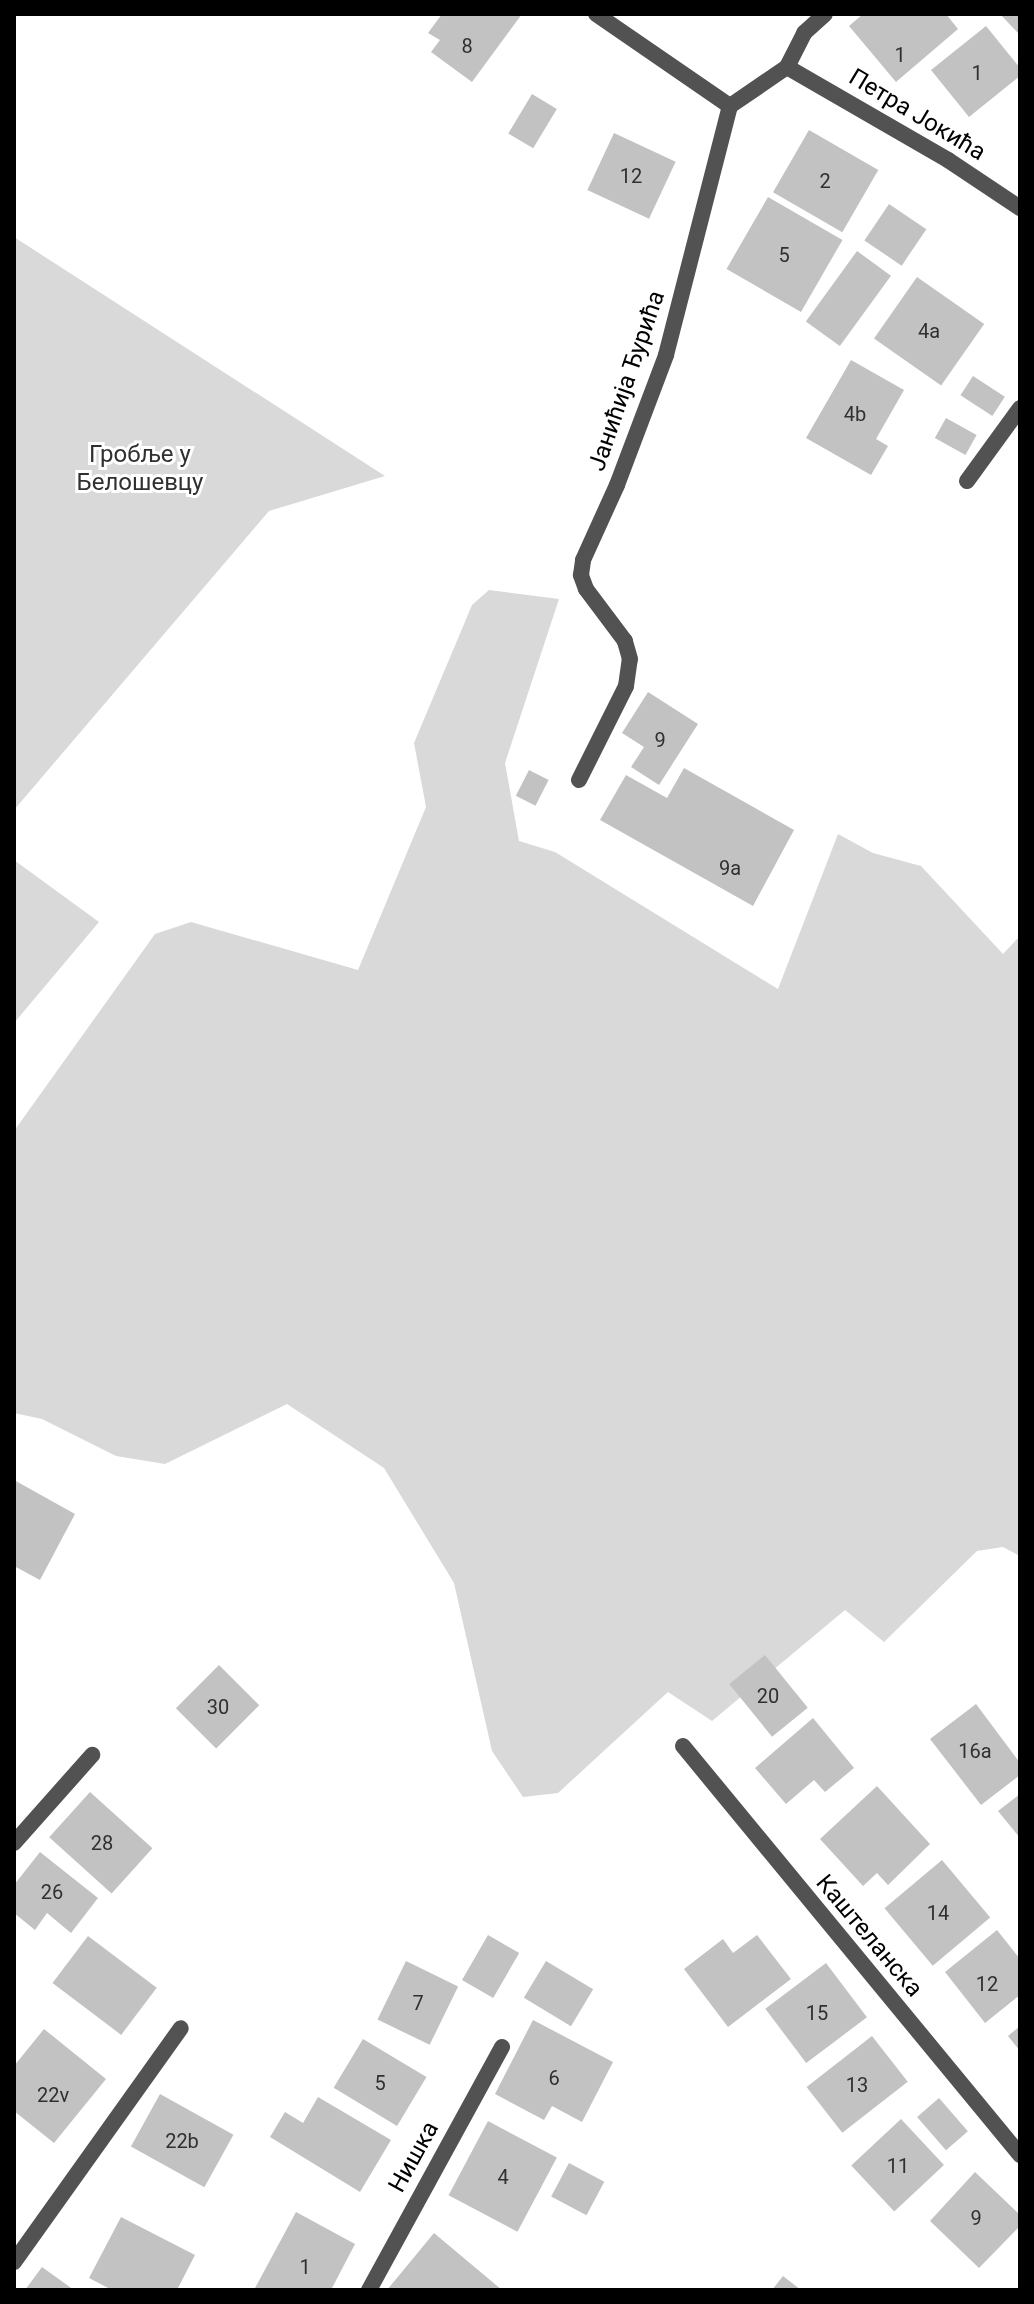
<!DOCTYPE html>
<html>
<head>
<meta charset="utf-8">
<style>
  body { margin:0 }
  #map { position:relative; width:1034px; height:2304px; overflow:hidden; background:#fff; font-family:Roboto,sans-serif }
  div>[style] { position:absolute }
  .green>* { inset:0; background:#d9d9d9 }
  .building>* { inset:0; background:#c2c2c2; transform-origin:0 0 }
  .street>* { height:16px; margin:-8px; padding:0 8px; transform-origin:8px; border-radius:8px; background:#525252 }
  span { translate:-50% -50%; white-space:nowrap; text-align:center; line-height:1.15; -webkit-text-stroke:6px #fff; paint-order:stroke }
  .number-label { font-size:20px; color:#303030 }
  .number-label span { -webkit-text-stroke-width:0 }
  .street-label { font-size:24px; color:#000 }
  .park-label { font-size:24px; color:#303030 }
  .frame { position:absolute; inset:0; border:16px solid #000; pointer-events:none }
</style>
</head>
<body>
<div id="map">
  <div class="green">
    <i style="clip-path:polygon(14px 237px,385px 476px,269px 511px,14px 810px)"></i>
    <i style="clip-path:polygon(489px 590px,559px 599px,505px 763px,519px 841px,555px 852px,778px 989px,838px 834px,873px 853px,921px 866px,1003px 954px,1020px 936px,1020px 1556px,1003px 1547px,977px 1551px,884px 1642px,845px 1610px,712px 1721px,668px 1692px,558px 1793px,523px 1797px,492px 1751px,454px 1583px,384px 1468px,287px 1404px,165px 1464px,116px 1456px,42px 1419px,14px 1413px,14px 1131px,155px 934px,191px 922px,358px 970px,426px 807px,414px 743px,472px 605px)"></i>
    <i style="clip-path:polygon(14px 860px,99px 922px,14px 1023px)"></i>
  </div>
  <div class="building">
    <i style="clip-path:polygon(442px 14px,522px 14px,472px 82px,431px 52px,440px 40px,428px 33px)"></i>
    <i style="clip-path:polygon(863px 14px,946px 14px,958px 29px,896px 82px,849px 26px)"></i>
    <i style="clip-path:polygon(1000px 14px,1020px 14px,1020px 35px)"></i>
    <i style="clip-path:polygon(986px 26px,1020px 68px,1020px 76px,969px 117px,931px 70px)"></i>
    <i style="left:532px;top:94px;width:29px;height:46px;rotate:31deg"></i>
    <i style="left:809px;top:130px;width:80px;height:72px;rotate:30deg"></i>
    <i style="left:614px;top:133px;width:68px;height:63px;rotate:25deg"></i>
    <i style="left:768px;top:197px;width:86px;height:83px;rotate:30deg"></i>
    <i style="left:889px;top:204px;width:45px;height:44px;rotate:34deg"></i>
    <i style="left:857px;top:251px;width:42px;height:87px;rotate:36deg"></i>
    <i style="left:917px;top:277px;width:82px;height:75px;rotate:35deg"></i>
    <i style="clip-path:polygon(851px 360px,904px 390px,876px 439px,888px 446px,871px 475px,806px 438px)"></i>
    <i style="left:973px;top:376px;width:38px;height:23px;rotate:33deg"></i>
    <i style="left:946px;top:418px;width:35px;height:23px;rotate:29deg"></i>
    <i style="clip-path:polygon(648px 692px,698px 724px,659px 785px,631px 767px,644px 747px,622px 733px)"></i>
    <i style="clip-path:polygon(684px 768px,794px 830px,753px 906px,600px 820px,626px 775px,667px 798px)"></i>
    <i style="left:529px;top:770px;width:22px;height:29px;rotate:27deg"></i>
    <i style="clip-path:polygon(14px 1480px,75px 1514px,40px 1580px,14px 1566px)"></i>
    <i style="left:765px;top:1655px;width:68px;height:46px;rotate:51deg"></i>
    <i style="left:219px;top:1665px;width:57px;height:61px;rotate:45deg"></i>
    <i style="clip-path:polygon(976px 1704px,1020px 1763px,1020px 1775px,981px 1805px,930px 1739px)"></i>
    <i style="clip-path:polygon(813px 1718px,854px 1768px,825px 1792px,814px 1780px,786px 1804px,755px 1768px)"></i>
    <i style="clip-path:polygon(877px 1786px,930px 1844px,888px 1885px,877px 1873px,863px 1886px,820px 1839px)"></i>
    <i style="left:90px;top:1792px;width:84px;height:61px;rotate:42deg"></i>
    <i style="clip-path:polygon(1020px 1794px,1020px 1838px,998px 1811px)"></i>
    <i style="clip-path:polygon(40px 1852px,98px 1898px,71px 1933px,47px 1913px,35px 1930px,14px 1913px,14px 1885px)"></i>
    <i style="left:942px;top:1860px;width:75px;height:75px;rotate:50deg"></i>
    <i style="clip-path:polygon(997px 1930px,1020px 1959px,1020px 1995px,985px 2023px,945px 1972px)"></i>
    <i style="left:488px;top:1935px;width:36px;height:52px;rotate:30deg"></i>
    <i style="clip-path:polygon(757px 1935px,791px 1979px,728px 2027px,684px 1969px,723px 1939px,733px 1953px)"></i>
    <i style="left:88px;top:1936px;width:86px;height:59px;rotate:37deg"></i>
    <i style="left:406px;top:1961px;width:58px;height:65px;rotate:26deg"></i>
    <i style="left:546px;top:1961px;width:55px;height:43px;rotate:31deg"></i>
    <i style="left:826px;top:1963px;width:68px;height:76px;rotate:53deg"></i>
    <i style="clip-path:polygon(533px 2020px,613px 2062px,582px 2122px,552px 2106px,544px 2120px,495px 2094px)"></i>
    <i style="clip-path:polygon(1020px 2026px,1020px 2051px,1008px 2036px)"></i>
    <i style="clip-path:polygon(44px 2029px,106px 2079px,54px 2143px,14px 2111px,14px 2066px)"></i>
    <i style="left:872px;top:2036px;width:58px;height:83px;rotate:52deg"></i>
    <i style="left:363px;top:2039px;width:74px;height:57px;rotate:31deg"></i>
    <i style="left:160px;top:2094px;width:84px;height:60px;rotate:29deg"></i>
    <i style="clip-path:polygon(318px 2097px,391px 2140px,360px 2192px,270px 2137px,285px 2112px,303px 2123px)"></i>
    <i style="left:939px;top:2098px;width:44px;height:29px;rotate:49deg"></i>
    <i style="left:901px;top:2119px;width:63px;height:68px;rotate:47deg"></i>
    <i style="left:488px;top:2121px;width:78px;height:84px;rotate:28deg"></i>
    <i style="left:569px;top:2163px;width:40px;height:38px;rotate:28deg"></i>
    <i style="clip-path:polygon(975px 2172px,1020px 2215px,1020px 2226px,979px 2268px,930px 2221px)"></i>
    <i style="clip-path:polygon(296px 2212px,355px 2244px,331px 2290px,254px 2290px)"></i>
    <i style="clip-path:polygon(121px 2217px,195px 2255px,177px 2290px,112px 2290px,89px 2278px)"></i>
    <i style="clip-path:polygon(434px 2233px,502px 2290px,387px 2290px)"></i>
    <i style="clip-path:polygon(42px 2267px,74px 2290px,25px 2290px)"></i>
    <i style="clip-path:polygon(783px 2276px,801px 2290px,772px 2290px)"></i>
  </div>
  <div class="street">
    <i style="left:596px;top:14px;width:163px;rotate:34.5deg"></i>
    <i style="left:787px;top:67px;width:186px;rotate:30deg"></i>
    <i style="left:948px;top:160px;width:87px;rotate:33.7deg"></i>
    <i style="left:967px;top:481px;width:90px;rotate:-54deg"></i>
    <i style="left:579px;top:780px;width:105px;rotate:-63.4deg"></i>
    <i style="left:626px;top:686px;width:27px;rotate:-82deg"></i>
    <i style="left:630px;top:659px;width:19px;rotate:-106deg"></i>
    <i style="left:625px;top:641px;width:65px;rotate:-126.9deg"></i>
    <i style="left:586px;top:589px;width:15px;rotate:-110deg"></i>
    <i style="left:581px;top:575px;width:15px;rotate:-82deg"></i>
    <i style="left:583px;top:560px;width:82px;rotate:-65.6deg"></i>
    <i style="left:617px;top:485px;width:139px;rotate:-69.3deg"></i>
    <i style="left:666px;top:355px;width:257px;rotate:-75.6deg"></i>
    <i style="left:730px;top:106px;width:69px;rotate:-34.4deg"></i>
    <i style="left:787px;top:67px;width:38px;rotate:-63deg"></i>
    <i style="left:804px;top:33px;width:28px;rotate:-42deg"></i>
    <i style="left:683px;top:1746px;width:530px;rotate:50.51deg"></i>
    <i style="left:14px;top:1843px;width:118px;rotate:-48.4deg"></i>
    <i style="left:14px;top:2262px;width:287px;rotate:-54.5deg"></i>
    <i style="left:369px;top:2290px;width:277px;rotate:-61.3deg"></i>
  </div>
  <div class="number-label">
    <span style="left:467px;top:46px">8</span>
    <span style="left:900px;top:55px">1</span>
    <span style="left:977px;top:73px">1</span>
    <span style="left:631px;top:176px">12</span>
    <span style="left:825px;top:181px">2</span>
    <span style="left:784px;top:255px">5</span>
    <span style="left:929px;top:331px">4a</span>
    <span style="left:855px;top:414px">4b</span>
    <span style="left:660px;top:740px">9</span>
    <span style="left:730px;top:868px">9a</span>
    <span style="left:768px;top:1696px">20</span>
    <span style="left:218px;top:1707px">30</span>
    <span style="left:975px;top:1751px">16a</span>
    <span style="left:102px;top:1843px">28</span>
    <span style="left:52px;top:1892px">26</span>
    <span style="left:938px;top:1913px">14</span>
    <span style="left:987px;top:1984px">12</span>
    <span style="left:418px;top:2003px">7</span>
    <span style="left:817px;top:2013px">15</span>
    <span style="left:554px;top:2078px">6</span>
    <span style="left:380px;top:2083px">5</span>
    <span style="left:857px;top:2085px">13</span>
    <span style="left:53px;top:2095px">22v</span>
    <span style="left:182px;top:2141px">22b</span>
    <span style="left:898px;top:2166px">11</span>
    <span style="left:503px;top:2177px">4</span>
    <span style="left:976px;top:2218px">9</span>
    <span style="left:305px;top:2267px">1</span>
  </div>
  <div class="street-label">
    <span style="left:917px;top:115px;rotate:31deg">Петра Јокића</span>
    <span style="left:627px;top:381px;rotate:-71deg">Јанићија Ђурића</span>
    <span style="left:869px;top:1936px;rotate:50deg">Каштеланска</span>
    <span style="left:414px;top:2157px;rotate:-61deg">Нишка</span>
  </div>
  <div class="park-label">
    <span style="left:140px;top:469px">Гробље у<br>Белошевцу</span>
  </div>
  <div class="frame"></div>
</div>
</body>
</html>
